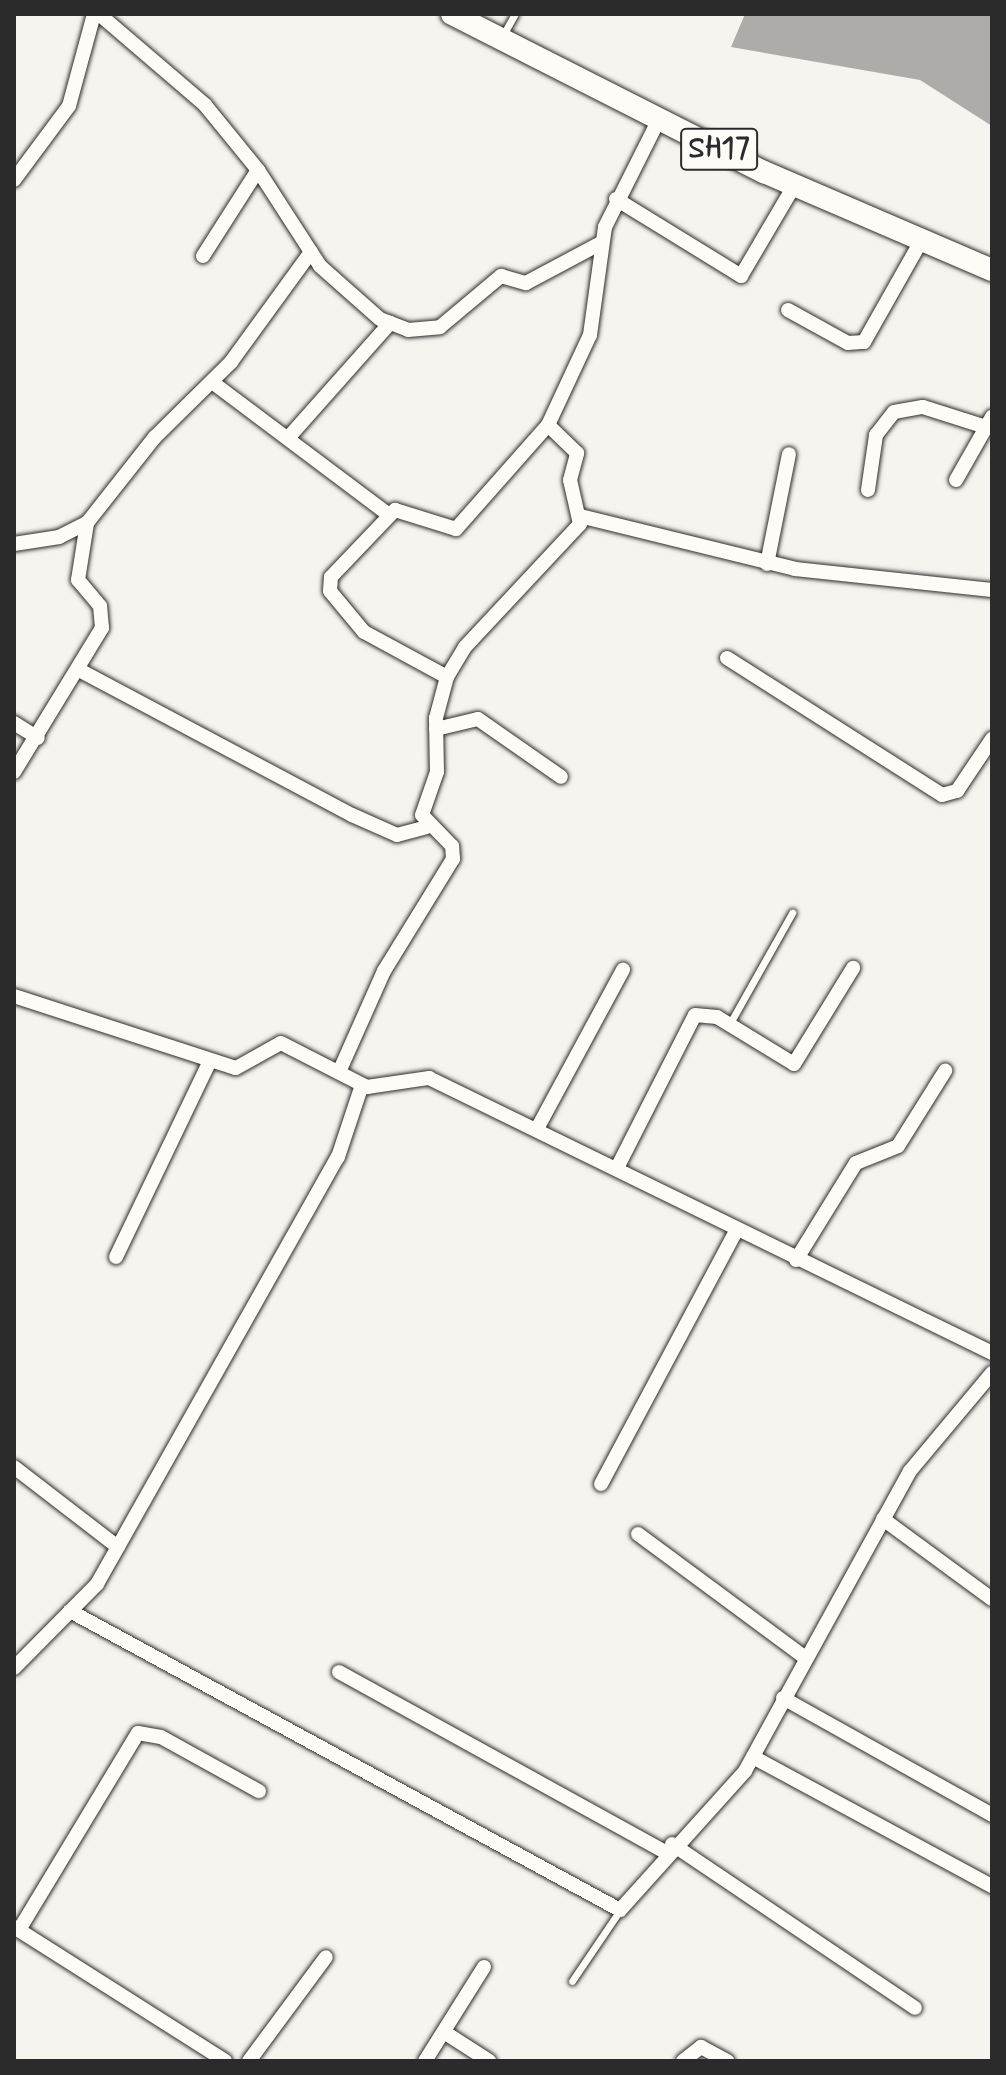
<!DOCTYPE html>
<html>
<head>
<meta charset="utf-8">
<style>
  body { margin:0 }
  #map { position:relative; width:1006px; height:2075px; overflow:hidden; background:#f5f4ef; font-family:Mynerve,sans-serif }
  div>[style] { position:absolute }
  .water>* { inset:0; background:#adaca9 }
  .roads { filter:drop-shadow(0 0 2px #2b2b2b) drop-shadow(0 0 2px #2b2b2b) }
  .lane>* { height:7px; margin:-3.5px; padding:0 3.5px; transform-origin:3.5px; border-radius:3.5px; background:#fdfcf7 }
  .street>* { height:14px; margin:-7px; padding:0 7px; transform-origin:7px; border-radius:7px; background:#fdfcf7 }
  .primary>* { height:22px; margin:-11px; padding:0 11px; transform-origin:11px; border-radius:11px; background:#fdfcf7 }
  span { translate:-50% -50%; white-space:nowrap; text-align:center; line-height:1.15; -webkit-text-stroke:6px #fdfcf7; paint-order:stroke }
  .shield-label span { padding:2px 6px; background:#fdfcf7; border:2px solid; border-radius:6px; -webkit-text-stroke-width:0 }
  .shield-label { font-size:30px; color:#2b2b2b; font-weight:700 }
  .frame { position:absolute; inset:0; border:16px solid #2b2b2b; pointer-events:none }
</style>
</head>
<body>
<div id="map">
  <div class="water">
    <i style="clip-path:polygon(745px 14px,992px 14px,992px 126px,920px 80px,731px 47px)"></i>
  </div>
  <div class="roads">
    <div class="lane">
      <i style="left:502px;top:37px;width:26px;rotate:-61deg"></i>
      <i style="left:729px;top:1025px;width:129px;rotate:-60.6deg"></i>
      <i style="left:572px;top:1981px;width:86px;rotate:-55.9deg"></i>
    </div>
    <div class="street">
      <i style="left:99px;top:14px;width:140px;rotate:40.6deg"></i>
      <i style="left:205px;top:105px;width:84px;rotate:50.8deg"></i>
      <i style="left:258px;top:170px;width:114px;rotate:57.1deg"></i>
      <i style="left:320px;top:266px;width:80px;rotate:41.5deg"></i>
      <i style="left:380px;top:319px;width:30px;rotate:21deg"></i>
      <i style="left:408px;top:330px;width:32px;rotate:-5deg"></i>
      <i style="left:440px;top:327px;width:80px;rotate:-39.9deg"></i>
      <i style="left:501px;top:276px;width:26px;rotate:16deg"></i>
      <i style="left:526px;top:283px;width:85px;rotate:-28.1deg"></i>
      <i style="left:14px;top:180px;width:92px;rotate:-53.4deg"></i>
      <i style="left:69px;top:106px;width:95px;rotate:-74.8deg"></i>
      <i style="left:616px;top:199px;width:147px;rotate:31.6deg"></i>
      <i style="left:741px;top:276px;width:104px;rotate:-59.5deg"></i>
      <i style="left:203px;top:256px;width:102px;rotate:-57.4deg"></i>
      <i style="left:788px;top:310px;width:68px;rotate:28.8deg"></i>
      <i style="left:848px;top:343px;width:16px;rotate:-4deg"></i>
      <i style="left:864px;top:342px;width:114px;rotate:-60.5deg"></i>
      <i style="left:212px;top:382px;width:220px;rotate:36.9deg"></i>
      <i style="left:288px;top:438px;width:154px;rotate:-48.4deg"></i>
      <i style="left:956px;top:480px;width:73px;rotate:-60.3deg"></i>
      <i style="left:868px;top:490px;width:56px;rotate:-81.7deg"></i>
      <i style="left:876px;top:435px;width:29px;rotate:-52deg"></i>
      <i style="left:894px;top:412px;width:29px;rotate:-10deg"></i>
      <i style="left:923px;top:407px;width:66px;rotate:17.6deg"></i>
      <i style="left:580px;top:516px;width:221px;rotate:13.8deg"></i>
      <i style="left:795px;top:569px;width:198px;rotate:6.1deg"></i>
      <i style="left:14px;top:544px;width:46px;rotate:-8.8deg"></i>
      <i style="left:59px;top:537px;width:31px;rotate:-27deg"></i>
      <i style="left:87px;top:523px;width:110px;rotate:-51.7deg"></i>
      <i style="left:155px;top:437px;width:107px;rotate:-44.6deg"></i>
      <i style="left:231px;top:362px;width:136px;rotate:-54deg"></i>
      <i style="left:767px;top:564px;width:112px;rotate:-78.7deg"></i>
      <i style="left:727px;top:658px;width:255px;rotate:32.5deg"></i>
      <i style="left:942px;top:795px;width:16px;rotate:-15deg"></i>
      <i style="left:957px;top:791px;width:63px;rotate:-56.1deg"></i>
      <i style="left:81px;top:671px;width:307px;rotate:28deg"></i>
      <i style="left:352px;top:815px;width:49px;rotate:24deg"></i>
      <i style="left:397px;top:835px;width:30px;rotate:-15deg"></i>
      <i style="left:447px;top:677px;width:94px;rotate:-151.5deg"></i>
      <i style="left:364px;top:632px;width:53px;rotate:-129.7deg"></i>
      <i style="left:330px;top:591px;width:14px;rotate:-86deg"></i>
      <i style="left:331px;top:577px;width:93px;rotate:-46.3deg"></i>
      <i style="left:395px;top:510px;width:64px;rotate:17.3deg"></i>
      <i style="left:456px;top:529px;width:139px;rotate:-48.5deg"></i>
      <i style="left:548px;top:425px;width:99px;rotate:-65deg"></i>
      <i style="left:590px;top:335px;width:109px;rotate:-82.1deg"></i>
      <i style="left:605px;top:227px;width:121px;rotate:-63.4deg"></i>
      <i style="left:14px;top:723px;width:28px;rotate:32deg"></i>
      <i style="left:436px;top:729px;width:43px;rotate:-13.4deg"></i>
      <i style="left:478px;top:719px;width:101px;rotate:34.9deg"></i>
      <i style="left:14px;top:772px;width:169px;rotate:-58.6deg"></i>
      <i style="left:102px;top:628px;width:22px;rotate:-95deg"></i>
      <i style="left:100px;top:606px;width:34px;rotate:-130deg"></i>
      <i style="left:78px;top:580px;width:58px;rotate:-81deg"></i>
      <i style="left:14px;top:996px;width:233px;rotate:18deg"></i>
      <i style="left:236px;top:1068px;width:51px;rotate:-29.1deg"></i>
      <i style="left:281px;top:1043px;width:97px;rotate:27.1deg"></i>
      <i style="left:367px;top:1087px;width:63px;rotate:-8.3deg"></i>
      <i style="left:429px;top:1078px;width:627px;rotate:26.03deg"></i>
      <i style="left:339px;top:1072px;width:111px;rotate:-66deg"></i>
      <i style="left:384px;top:971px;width:132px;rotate:-58.4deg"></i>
      <i style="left:453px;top:859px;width:13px;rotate:-94deg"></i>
      <i style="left:452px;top:846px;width:43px;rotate:-134.1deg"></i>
      <i style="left:422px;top:815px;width:46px;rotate:-70.8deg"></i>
      <i style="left:437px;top:772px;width:54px;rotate:-91.1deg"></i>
      <i style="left:436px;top:718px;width:42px;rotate:-75deg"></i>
      <i style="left:447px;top:677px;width:35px;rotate:-59deg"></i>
      <i style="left:465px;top:647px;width:168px;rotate:-46.9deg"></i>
      <i style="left:580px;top:524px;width:45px;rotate:-102.8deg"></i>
      <i style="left:570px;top:480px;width:28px;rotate:-75deg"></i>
      <i style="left:577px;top:453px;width:40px;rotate:-136deg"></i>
      <i style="left:538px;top:1127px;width:179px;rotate:-61.6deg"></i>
      <i style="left:618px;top:1166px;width:169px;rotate:-63deg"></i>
      <i style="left:695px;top:1015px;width:22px;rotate:5deg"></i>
      <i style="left:717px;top:1017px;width:90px;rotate:31.4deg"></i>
      <i style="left:794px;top:1064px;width:113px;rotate:-58.4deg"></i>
      <i style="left:116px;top:1257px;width:217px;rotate:-64.4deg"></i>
      <i style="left:796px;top:1260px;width:114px;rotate:-58.3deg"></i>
      <i style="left:856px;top:1163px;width:45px;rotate:-22deg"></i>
      <i style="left:898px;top:1146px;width:89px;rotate:-57.9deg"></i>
      <i style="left:14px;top:1467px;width:131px;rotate:37.6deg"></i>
      <i style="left:601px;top:1484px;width:289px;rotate:-61.9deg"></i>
      <i style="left:883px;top:1519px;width:135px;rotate:36.3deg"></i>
      <i style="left:638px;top:1534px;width:205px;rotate:36.5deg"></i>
      <i style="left:70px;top:1611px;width:626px;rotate:28.53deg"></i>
      <i style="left:620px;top:1910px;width:187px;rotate:-48deg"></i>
      <i style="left:745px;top:1771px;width:342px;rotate:-61.2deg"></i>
      <i style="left:910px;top:1471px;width:128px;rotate:-50.1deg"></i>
      <i style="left:14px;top:1668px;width:118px;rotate:-45.3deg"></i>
      <i style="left:97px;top:1584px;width:490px;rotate:-60.6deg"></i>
      <i style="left:338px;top:1157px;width:76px;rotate:-71.6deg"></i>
      <i style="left:339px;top:1672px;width:372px;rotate:28.9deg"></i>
      <i style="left:783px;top:1698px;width:240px;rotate:29.2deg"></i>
      <i style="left:753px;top:1757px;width:272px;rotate:28.4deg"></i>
      <i style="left:672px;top:1844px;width:293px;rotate:34deg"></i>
      <i style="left:14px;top:1927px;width:250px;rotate:32.4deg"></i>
      <i style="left:19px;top:1930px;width:230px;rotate:-58.9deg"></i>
      <i style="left:138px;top:1733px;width:23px;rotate:10deg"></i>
      <i style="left:161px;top:1737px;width:112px;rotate:28.9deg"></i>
      <i style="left:444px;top:2032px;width:54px;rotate:32.8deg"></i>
      <i style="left:249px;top:2061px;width:129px;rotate:-53.5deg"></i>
      <i style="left:425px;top:2061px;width:111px;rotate:-57.9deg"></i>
      <i style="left:683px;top:2061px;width:23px;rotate:-38deg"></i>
      <i style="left:701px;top:2047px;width:30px;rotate:28deg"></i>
    </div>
    <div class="primary">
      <i style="left:452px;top:14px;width:350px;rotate:26.9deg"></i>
      <i style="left:764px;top:172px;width:248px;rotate:23.3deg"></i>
    </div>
  </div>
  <div class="shield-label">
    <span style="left:719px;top:149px">SH17</span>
  </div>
  <div class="frame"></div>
</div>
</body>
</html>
